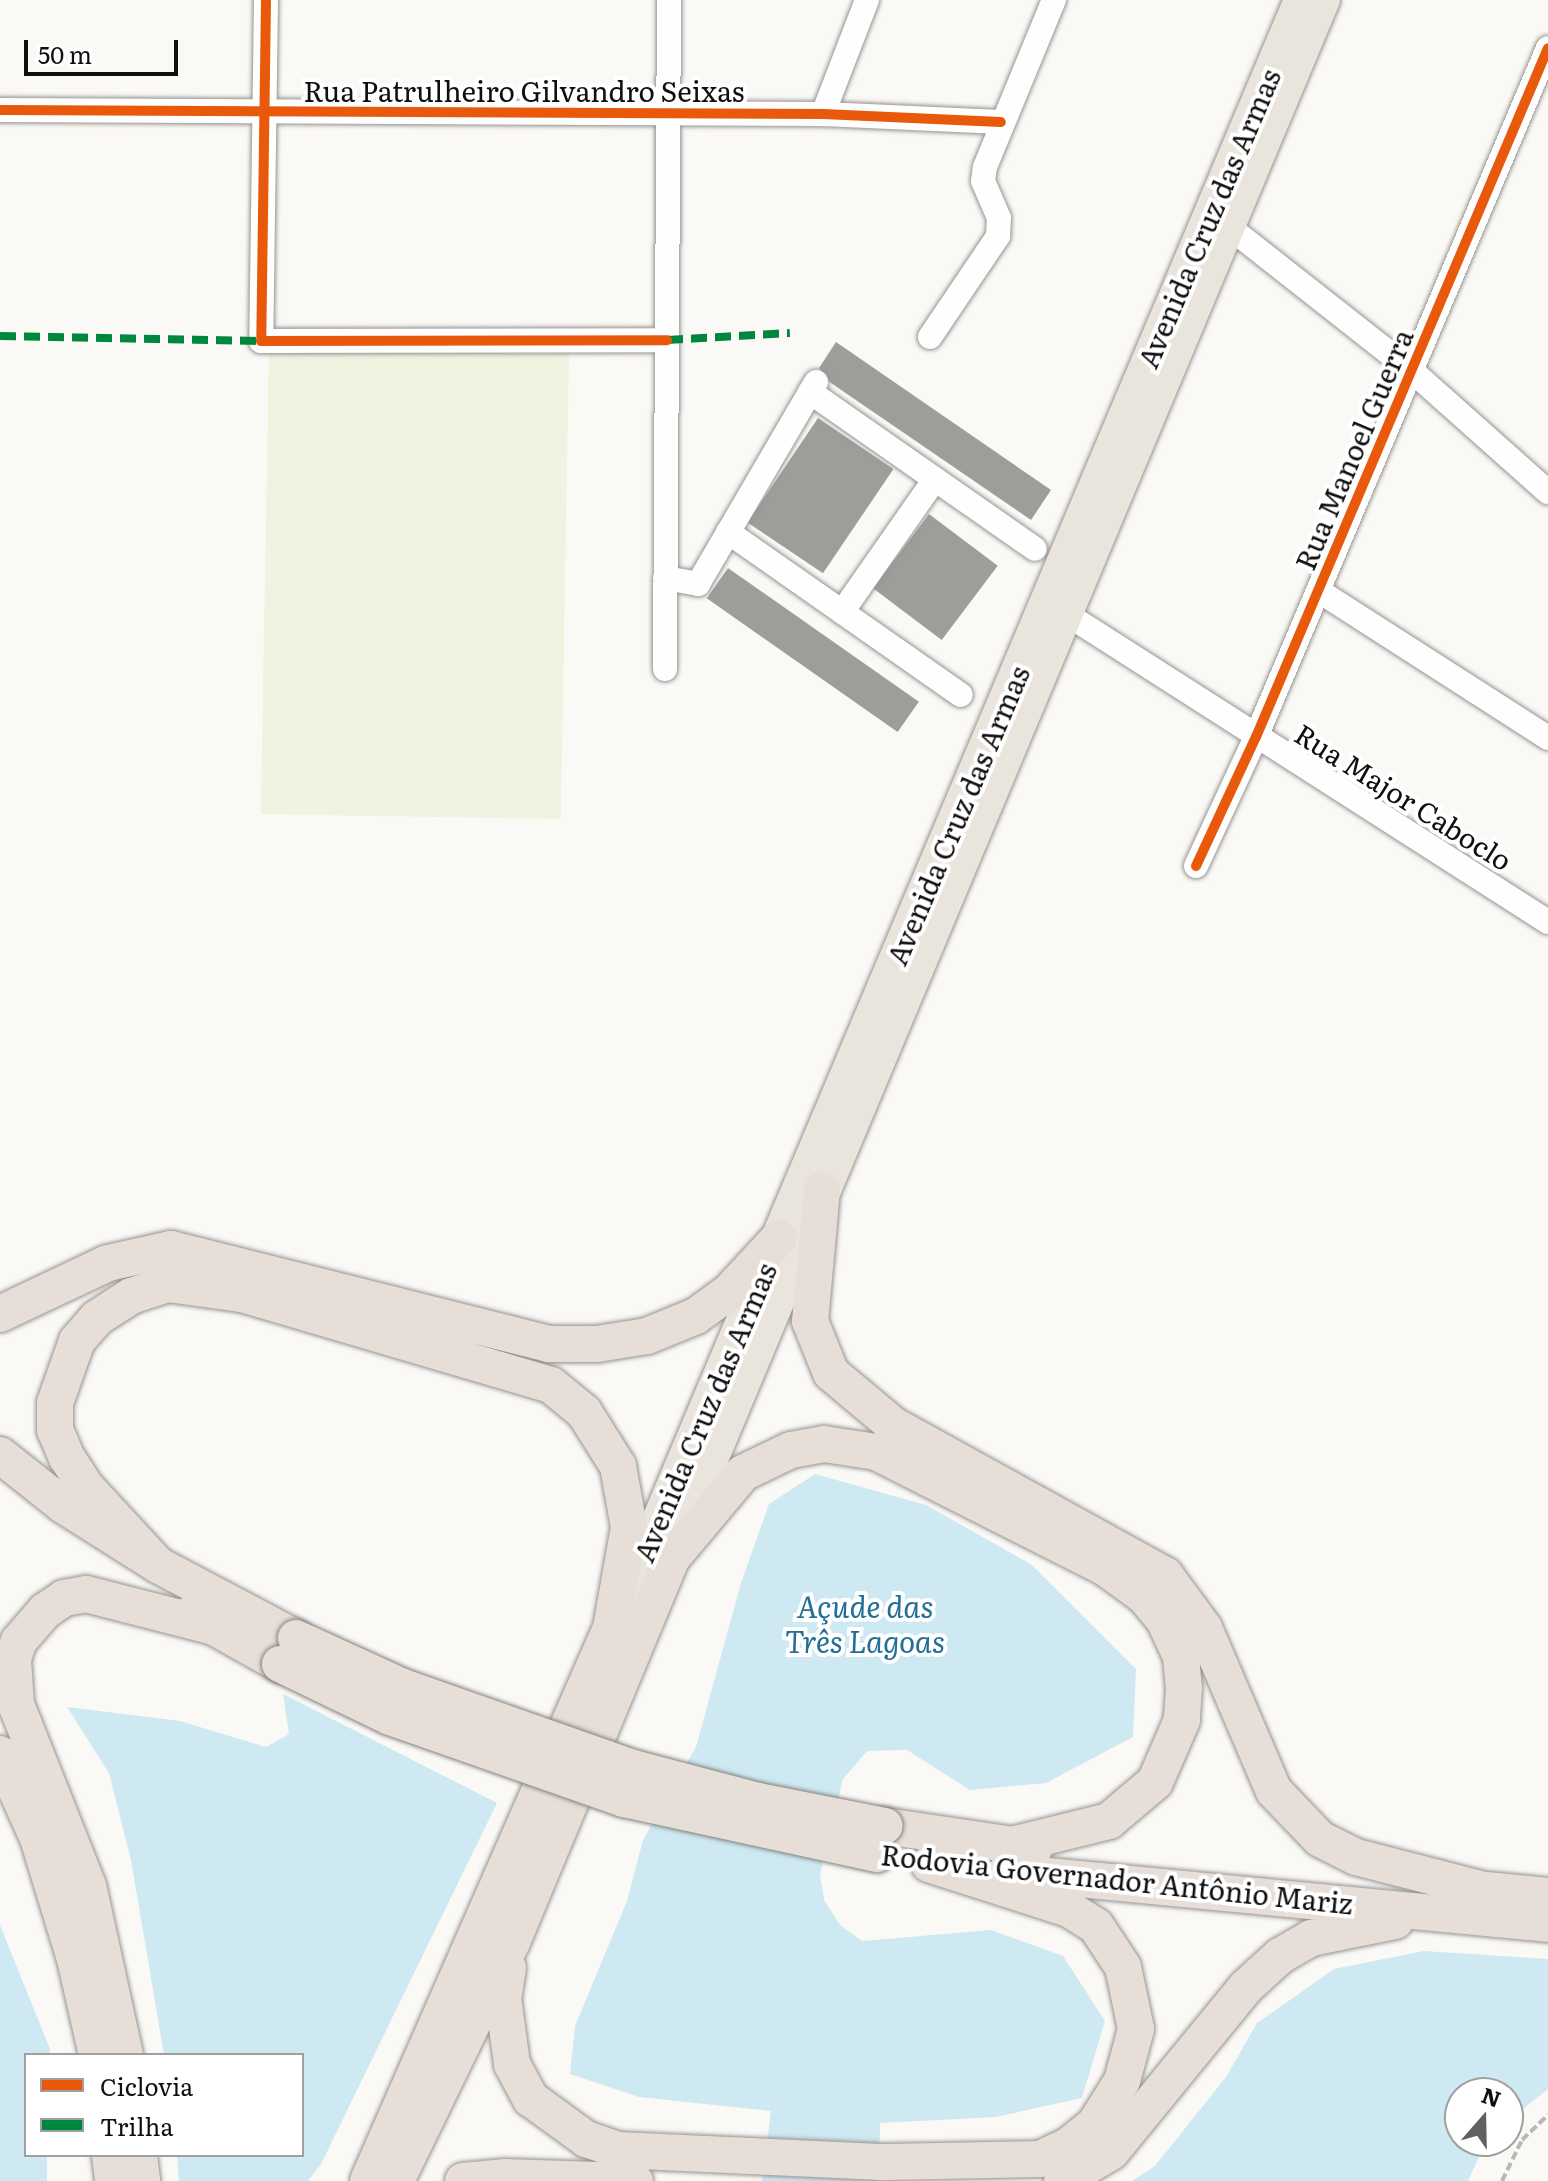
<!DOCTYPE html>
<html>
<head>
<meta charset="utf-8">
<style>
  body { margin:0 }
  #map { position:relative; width:1548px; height:2181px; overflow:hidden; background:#fbf9f5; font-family:Literata,serif }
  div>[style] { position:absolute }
  .pitch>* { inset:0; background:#eff3e0; transform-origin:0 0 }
  .water>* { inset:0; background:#cee9f2 }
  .building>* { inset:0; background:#9f9d9a; transform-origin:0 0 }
  .path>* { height:4px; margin-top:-2px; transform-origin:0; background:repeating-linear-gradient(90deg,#b9b8b8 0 8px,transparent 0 12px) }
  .roads { filter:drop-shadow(0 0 2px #959493) drop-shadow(0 0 2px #959493) }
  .minor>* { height:24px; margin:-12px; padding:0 12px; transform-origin:12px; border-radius:12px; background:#fefefe }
  .major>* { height:30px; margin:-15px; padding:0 15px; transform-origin:15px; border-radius:15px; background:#eae5dc }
  .highway>* { height:36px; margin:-18px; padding:0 18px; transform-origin:18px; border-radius:18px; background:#e7ded8 }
  .bridges { filter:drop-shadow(0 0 2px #838280) drop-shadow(0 0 2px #838280) }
  .highway-bridge>* { height:36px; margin:-18px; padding:0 18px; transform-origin:18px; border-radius:18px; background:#e7ded8 }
  .quiet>* { height:8px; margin-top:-4px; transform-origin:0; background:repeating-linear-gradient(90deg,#00873e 0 16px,transparent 0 24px) }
  .cycleway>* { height:10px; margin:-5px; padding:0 5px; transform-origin:5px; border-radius:5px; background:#e8590c }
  span { translate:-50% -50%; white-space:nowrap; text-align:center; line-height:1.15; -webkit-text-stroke:8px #fff; paint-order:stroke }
  .street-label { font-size:28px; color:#0f0f0f }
  .water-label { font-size:30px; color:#236f96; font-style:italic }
  .legend { position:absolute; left:24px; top:2053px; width:280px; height:104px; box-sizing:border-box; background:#fff; border:2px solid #9f9f9f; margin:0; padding:10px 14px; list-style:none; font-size:24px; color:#0f0f0f }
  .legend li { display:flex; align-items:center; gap:16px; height:40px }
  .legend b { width:40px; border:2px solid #9f9f9f }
  .north { position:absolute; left:1444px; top:2077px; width:80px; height:80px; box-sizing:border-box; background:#fff; border:2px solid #9f9f9f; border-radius:50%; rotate:20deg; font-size:22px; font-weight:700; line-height:32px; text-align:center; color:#0f0f0f }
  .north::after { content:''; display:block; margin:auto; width:28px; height:36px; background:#626160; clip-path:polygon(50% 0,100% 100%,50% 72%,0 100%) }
  .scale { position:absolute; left:24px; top:40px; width:154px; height:36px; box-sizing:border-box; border:4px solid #0f0f0f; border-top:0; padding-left:10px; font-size:24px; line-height:28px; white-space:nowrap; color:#0f0f0f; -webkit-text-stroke:6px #fff; paint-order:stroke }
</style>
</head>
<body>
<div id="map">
  <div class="pitch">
    <i style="left:269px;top:348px;width:300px;height:466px;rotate:1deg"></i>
  </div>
  <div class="water">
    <i style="clip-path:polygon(815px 1474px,926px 1505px,1032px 1565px,1136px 1669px,1133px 1737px,1046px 1783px,970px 1790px,907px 1750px,867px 1751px,843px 1779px,820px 1874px,824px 1900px,840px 1925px,862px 1941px,991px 1930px,1063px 1956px,1105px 2021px,1082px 2098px,996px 2117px,880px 2123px,879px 2181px,762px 2181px,771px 2111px,639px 2097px,570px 2074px,575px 2026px,627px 1901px,643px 1840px,696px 1747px,741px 1583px,769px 1504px)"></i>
    <i style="clip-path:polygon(283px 1694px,497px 1803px,321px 2164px,308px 2181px,179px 2181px,177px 2155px,302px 2155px,302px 2055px,164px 2055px,131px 1860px,109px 1773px,67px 1707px,180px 1721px,266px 1747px,289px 1734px)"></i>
    <i style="clip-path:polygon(0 1925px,50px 2049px,50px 2055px,26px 2055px,26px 2155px,47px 2155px,47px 2181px,0 2181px)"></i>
    <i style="clip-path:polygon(1424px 1951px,1548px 1959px,1548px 2089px,1508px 2121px,1508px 2093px,1460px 2093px,1460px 2141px,1486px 2141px,1468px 2181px,1132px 2181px,1155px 2166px,1226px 2077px,1257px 2023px,1334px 1969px)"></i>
  </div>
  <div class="building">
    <i style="clip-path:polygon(836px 342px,1051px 490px,1031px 520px,831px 383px,819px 368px)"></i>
    <i style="left:818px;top:418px;width:91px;height:126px;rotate:34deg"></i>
    <i style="left:929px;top:514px;width:86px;height:93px;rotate:37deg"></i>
    <i style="left:728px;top:568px;width:233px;height:37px;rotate:35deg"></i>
  </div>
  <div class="path">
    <i style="left:1502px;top:2181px;width:46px;rotate:-64deg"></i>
    <i style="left:1522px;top:2140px;width:36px;rotate:-44deg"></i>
  </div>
  <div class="roads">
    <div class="minor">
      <i style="left:266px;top:0;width:341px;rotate:90.8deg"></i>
      <i style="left:261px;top:341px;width:406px;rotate:-0.1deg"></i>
      <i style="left:0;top:110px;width:823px;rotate:0.28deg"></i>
      <i style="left:823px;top:114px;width:178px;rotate:2.6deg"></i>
      <i style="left:823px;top:114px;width:122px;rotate:-68.9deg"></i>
      <i style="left:1229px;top:227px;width:233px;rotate:38.2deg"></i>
      <i style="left:1412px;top:371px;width:182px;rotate:41.7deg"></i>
      <i style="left:930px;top:337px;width:122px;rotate:-56deg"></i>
      <i style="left:998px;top:236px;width:18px;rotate:-87deg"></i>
      <i style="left:999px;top:218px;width:40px;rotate:-113.4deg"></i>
      <i style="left:983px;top:181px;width:14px;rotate:-82deg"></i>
      <i style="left:985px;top:167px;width:181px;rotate:-67.6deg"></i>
      <i style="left:810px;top:392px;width:274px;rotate:34.9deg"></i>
      <i style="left:728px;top:532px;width:284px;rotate:35deg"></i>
      <i style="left:665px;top:578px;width:34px;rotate:10deg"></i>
      <i style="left:698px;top:584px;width:234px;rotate:-59.7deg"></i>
      <i style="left:1319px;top:591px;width:272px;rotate:32.7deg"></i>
      <i style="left:842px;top:612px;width:162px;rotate:-55deg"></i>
      <i style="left:1068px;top:615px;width:570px;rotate:32.6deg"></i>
      <i style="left:665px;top:669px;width:669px;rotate:-89.66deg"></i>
      <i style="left:1196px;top:866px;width:142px;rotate:-65.1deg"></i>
      <i style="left:1256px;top:737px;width:748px;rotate:-67.03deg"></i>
    </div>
    <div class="major">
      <i style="left:679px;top:1541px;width:1671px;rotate:-67.26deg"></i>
      <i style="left:626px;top:1593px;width:1729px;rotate:-67.1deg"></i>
    </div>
    <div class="highway">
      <i style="left:822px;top:1190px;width:132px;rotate:95.2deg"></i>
      <i style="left:810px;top:1321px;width:56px;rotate:68deg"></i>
      <i style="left:831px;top:1373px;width:81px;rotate:40deg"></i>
      <i style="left:893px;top:1425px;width:311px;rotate:28.9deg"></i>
      <i style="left:1165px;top:1575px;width:66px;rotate:53.7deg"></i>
      <i style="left:1204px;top:1628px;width:177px;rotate:66.8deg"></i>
      <i style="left:1274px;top:1791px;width:66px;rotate:46.2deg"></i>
      <i style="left:1320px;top:1839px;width:40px;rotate:26.6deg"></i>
      <i style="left:1356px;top:1857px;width:125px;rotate:14.4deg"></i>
      <i style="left:0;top:1314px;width:119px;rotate:-25.3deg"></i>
      <i style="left:108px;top:1263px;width:65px;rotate:-12.5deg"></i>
      <i style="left:171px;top:1249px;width:390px;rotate:14.1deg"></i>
      <i style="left:549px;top:1344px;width:48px"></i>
      <i style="left:597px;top:1344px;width:51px;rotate:-9.1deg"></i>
      <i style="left:647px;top:1336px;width:53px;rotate:-22.2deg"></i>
      <i style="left:696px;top:1316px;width:41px;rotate:-36deg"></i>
      <i style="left:729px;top:1292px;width:74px;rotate:-47.2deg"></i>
      <i style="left:0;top:1455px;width:80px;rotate:38.4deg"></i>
      <i style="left:63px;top:1505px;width:112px;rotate:32.3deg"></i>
      <i style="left:158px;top:1565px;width:156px;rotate:27.9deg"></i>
      <i style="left:158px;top:1565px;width:106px;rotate:-132.7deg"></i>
      <i style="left:86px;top:1487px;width:35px;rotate:-123deg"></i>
      <i style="left:67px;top:1458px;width:30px;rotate:-113deg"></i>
      <i style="left:55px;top:1430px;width:27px;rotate:-90deg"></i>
      <i style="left:55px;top:1403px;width:66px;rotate:-70.5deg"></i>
      <i style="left:77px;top:1341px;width:30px;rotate:-49deg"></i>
      <i style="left:97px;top:1318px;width:40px;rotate:-32.9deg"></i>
      <i style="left:131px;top:1296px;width:39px;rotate:-18deg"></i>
      <i style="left:168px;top:1284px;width:75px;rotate:7.7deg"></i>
      <i style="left:242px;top:1294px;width:322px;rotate:16.4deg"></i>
      <i style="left:551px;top:1385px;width:43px;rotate:39.3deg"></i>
      <i style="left:584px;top:1412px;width:64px;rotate:57.8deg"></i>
      <i style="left:618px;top:1466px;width:62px;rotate:79.8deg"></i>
      <i style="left:629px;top:1527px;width:103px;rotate:100.1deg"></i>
      <i style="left:611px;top:1628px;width:604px;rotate:113.72deg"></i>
      <i style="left:191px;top:1614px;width:102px;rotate:29.3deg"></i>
      <i style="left:0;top:1754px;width:92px;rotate:65.7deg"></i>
      <i style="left:38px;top:1838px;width:127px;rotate:73deg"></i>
      <i style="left:75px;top:1959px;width:98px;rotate:77.1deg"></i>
      <i style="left:885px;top:1826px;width:151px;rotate:8.4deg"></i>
      <i style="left:1006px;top:1872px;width:544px;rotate:5.48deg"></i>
      <i style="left:1455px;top:1887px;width:93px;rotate:5.5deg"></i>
      <i style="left:508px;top:1968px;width:30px;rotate:99deg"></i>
      <i style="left:503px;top:1998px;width:67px;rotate:82.2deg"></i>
      <i style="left:512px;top:2064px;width:40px;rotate:62deg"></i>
      <i style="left:531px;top:2099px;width:68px;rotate:36deg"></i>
      <i style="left:586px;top:2139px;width:34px;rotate:19deg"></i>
      <i style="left:618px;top:2150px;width:269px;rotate:2.6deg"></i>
      <i style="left:887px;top:2162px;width:153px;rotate:-1.1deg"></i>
      <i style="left:1040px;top:2159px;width:31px;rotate:-25deg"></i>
      <i style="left:1068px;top:2146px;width:35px;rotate:-39deg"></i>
      <i style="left:1095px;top:2124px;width:51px;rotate:-57.9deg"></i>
      <i style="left:1122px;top:2081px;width:54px;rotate:-74.9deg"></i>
      <i style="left:1136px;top:2029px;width:63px;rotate:-101.8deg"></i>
      <i style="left:1123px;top:1967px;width:49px;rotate:-123.4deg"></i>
      <i style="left:1096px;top:1926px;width:32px;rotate:-148deg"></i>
      <i style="left:1069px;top:1909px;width:147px;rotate:-162.2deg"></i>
      <i style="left:125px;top:2055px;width:173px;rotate:-102.3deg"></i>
      <i style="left:88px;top:1886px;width:196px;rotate:-111.6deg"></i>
      <i style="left:16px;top:1704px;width:45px;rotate:-93.8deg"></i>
      <i style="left:13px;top:1659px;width:19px;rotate:-72deg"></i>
      <i style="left:19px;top:1641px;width:40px;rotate:-49deg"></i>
      <i style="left:45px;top:1611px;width:23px;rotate:-34deg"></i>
      <i style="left:64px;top:1598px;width:22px;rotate:-10deg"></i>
      <i style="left:86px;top:1594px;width:129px;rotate:14.4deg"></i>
      <i style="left:110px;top:2155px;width:26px;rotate:83deg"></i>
      <i style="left:139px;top:2155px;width:26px;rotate:83deg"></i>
      <i style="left:396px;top:2181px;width:266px;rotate:-64.1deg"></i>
      <i style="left:512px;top:1942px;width:416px;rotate:-67.4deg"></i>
      <i style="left:672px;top:1558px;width:111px;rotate:-50.1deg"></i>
      <i style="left:743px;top:1473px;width:53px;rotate:-25.6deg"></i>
      <i style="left:791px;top:1450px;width:34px;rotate:-10deg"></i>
      <i style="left:824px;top:1444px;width:53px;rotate:8.7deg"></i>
      <i style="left:876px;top:1452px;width:255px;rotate:26.8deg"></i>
      <i style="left:1104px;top:1567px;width:49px;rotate:35.9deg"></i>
      <i style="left:1144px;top:1596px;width:31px;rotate:50deg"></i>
      <i style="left:1164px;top:1620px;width:40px;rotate:65deg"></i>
      <i style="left:1181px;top:1656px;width:32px;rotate:85deg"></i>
      <i style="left:1184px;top:1688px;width:32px;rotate:94deg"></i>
      <i style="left:1182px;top:1720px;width:68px;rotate:113.5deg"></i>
      <i style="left:1155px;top:1782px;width:60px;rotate:139.7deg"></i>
      <i style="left:1109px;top:1821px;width:100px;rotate:166.1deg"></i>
      <i style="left:463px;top:2181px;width:43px;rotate:-5.3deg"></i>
      <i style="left:506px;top:2177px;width:129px;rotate:1.8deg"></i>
      <i style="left:1062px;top:2181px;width:57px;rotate:-30.6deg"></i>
      <i style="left:1111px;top:2152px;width:213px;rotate:-50.7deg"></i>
      <i style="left:1246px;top:1987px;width:46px;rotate:-42.4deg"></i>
      <i style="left:1280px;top:1956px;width:36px;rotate:-30deg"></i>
      <i style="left:1311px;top:1938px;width:86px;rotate:-11.4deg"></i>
    </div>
  </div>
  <div class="bridges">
    <div class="highway-bridge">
      <i style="left:296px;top:1638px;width:118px;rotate:24.6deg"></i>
      <i style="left:403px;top:1687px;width:244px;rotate:19.4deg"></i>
      <i style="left:633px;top:1768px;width:129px;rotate:14.8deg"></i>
      <i style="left:758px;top:1801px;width:129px;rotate:11.1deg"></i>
      <i style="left:280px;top:1664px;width:122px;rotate:25.7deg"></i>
      <i style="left:390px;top:1717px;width:248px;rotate:19.3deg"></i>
      <i style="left:624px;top:1799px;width:259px;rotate:12.3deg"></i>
    </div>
  </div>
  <div class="quiet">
    <i style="left:0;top:336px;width:261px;rotate:1.1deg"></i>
    <i style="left:667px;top:340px;width:123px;rotate:-3.3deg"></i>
  </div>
  <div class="cycleway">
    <i style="left:266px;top:0;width:341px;rotate:90.8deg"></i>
    <i style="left:261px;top:341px;width:406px;rotate:-0.1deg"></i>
    <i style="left:0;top:110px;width:823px;rotate:0.28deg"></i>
    <i style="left:823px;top:114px;width:178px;rotate:2.6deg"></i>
    <i style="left:1196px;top:866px;width:142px;rotate:-65.1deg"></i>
    <i style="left:1256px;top:737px;width:748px;rotate:-67.03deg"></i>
  </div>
  <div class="street-label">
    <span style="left:524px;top:90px">Rua Patrulheiro Gilvandro Seixas</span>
    <span style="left:1208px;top:218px;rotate:-67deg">Avenida Cruz das Armas</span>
    <span style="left:1353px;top:449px;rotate:-67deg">Rua Manoel Guerra</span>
    <span style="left:1404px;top:796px;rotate:32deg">Rua Major Caboclo</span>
    <span style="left:957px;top:815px;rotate:-67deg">Avenida Cruz das Armas</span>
    <span style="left:704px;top:1412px;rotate:-67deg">Avenida Cruz das Armas</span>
    <span style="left:1117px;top:1878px;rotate:6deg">Rodovia Governador Antônio Mariz</span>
  </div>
  <div class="water-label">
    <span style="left:865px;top:1622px">Açude das<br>Três Lagoas</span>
  </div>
  <ul class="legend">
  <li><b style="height:10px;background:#e8590c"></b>Ciclovia</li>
  <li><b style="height:10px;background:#00873e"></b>Trilha</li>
  </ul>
  <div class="north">N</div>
  <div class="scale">50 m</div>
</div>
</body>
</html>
